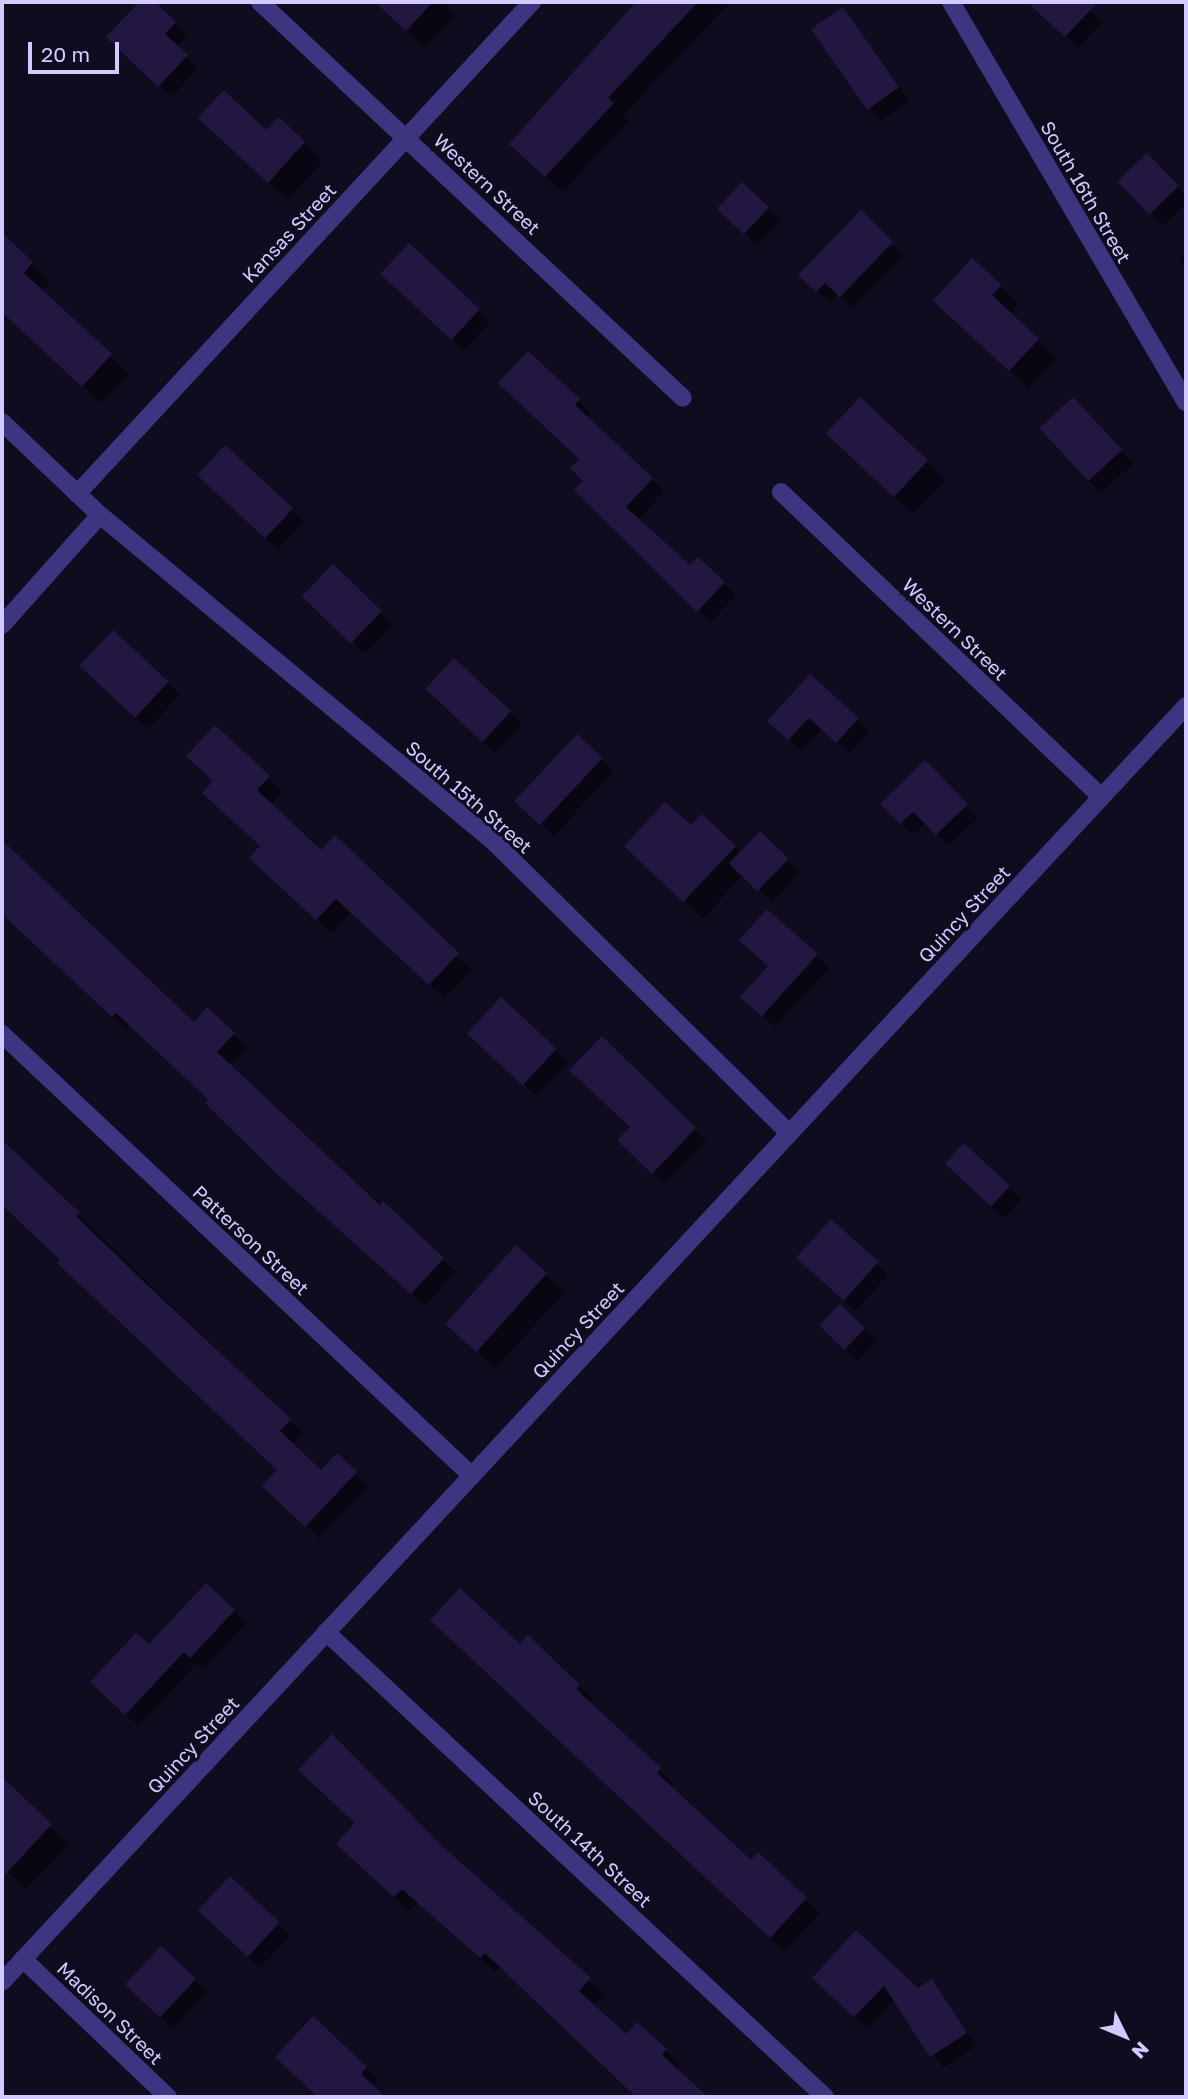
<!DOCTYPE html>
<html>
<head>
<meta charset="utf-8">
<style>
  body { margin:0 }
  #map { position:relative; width:1188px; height:2099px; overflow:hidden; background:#100c1f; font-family:"Golos Text",sans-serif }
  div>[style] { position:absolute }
  .shadow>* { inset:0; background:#0007; transform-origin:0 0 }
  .building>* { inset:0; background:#221741; transform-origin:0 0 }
  .street>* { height:18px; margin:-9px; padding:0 9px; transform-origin:9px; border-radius:9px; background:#3c3580 }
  span { translate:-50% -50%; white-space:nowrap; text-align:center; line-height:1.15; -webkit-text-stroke:6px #100c1f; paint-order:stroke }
  .street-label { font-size:19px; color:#d3caff }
  .frame { position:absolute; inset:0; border:4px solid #d3caff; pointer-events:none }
  .north { position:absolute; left:1090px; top:2001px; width:70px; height:70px; -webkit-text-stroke:5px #100c1f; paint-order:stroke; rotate:133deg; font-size:19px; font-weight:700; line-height:28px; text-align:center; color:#d3caff }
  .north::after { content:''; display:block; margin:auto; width:24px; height:32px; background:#d3caff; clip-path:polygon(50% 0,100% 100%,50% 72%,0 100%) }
  .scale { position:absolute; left:28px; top:42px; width:91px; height:32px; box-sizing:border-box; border:4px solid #d3caff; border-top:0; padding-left:9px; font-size:21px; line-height:24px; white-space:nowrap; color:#d3caff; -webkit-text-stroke:5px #100c1f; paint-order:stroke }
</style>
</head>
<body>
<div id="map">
  <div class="shadow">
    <i style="clip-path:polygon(141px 2px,153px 2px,187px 35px,176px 47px,198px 68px,172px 97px,108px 37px)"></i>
    <i style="clip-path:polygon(376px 2px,443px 2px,456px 15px,425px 48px)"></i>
    <i style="clip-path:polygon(643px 2px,730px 2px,623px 116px,629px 121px,563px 192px,511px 144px)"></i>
    <i style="clip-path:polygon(1081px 2px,1102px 22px,1078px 48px,1031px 3px)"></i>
    <i style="clip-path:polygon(842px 10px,910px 100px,881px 121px,869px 109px)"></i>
    <i style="clip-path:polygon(279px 119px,323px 161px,287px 200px,219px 136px,266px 133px)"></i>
    <i style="clip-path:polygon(1147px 156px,1186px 196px,1186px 203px,1163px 226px,1120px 182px)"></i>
    <i style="clip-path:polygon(742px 185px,780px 221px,757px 245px,731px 221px)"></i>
    <i style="clip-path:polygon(861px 213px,904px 255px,853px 308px,838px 294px,830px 303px,801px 275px)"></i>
    <i style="clip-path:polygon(2px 235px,50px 282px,42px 291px,129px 374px,101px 403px,2px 306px)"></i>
    <i style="clip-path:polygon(1186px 252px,1186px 267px,1179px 260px)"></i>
    <i style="clip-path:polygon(395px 286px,478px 310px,490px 322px,464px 350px)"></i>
    <i style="clip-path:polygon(1000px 286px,1019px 304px,1009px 314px,1056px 358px,1028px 388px,953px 319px)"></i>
    <i style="clip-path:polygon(512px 395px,578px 400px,590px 413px,586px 418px,664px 491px,638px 520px,690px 568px,724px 583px,736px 595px,710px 623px,577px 490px,585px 481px,581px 459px)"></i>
    <i style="clip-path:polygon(860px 399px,946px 480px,913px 514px,847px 452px)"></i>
    <i style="clip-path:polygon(1085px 411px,1133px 464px,1101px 493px,1089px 481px)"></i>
    <i style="clip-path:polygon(211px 487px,292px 510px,304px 522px,278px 550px)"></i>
    <i style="clip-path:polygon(333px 567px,393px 624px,365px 654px,317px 609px)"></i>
    <i style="clip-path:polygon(810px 676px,870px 731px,849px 753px,822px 729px,802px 751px,782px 733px)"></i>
    <i style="clip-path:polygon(94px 678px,168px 683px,180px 695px,148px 729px)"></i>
    <i style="clip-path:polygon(439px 701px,509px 712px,522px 724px,495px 753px)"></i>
    <i style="clip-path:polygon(577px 736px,614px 771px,554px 836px,529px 813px)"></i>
    <i style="clip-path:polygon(925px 763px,978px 818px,949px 846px,926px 822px,913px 835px,883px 804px)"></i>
    <i style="clip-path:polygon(269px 777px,283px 792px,271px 805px,321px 852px,472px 969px,444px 999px,351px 912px,331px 934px,266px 873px,261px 847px,219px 807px)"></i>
    <i style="clip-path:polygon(702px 816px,741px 853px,760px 833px,800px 872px,772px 903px,743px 875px,703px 919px,644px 864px)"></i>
    <i style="clip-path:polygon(2px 841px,194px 1024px,234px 1034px,247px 1047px,229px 1066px,456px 1272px,425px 1306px,294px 1188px,210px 1100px,130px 1025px,126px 1029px,2px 911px)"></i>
    <i style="clip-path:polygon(816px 955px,829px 968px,775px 1027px,755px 1009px,770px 966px)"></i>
    <i style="clip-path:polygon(602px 1038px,707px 1142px,665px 1184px,620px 1140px,632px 1127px)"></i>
    <i style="clip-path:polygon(482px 1045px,556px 1050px,568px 1062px,536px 1096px)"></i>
    <i style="clip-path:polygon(2px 1141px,303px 1433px,292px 1445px,321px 1472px,355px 1473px,368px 1486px,319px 1538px,277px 1499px,279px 1471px,2px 1204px)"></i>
    <i style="clip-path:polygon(964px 1146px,1021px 1199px,1004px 1218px,959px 1176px)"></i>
    <i style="left:516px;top:1247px;width:67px;height:103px;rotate:43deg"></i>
    <i style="clip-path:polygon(876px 1263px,888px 1275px,855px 1311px,810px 1269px)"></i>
    <i style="clip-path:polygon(864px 1329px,876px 1341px,857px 1361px,833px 1338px)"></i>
    <i style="clip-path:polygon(234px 1611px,246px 1623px,203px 1669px,197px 1663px,138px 1726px,105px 1694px,149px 1647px)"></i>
    <i style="clip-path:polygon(446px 1634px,520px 1647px,579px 1686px,593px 1699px,589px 1703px,673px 1783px,670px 1787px,751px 1863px,759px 1855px,820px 1913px,784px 1951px)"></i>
    <i style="clip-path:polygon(3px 1781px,69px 1844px,26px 1889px,2px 1867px)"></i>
    <i style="clip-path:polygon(443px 1850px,604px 1994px,593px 2006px,626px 2037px,666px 2050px,680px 2065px,676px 2070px,705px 2097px,640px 2097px,501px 1966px,495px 1972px,418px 1902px,409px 1911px,353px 1858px)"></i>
    <i style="clip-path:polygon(230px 1879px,291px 1936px,260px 1968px,212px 1923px)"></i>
    <i style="clip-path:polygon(856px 1933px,918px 1991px,932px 1982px,977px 2046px,943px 2068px,895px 1999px,867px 2028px,826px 1990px)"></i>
    <i style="clip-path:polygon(161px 1949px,207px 1992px,173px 2029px,139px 1997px)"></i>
    <i style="clip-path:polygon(366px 2068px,378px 2080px,372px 2086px,384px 2097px,320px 2097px,290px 2069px)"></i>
  </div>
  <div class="building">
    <i style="clip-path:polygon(139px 2px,155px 2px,176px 22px,165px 34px,188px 55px,158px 87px,106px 37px)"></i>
    <i style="clip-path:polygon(375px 2px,433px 2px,406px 31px)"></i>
    <i style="clip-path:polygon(636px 2px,698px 2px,608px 98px,614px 103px,545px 177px,509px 144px)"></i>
    <i style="clip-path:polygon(1027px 2px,1098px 2px,1065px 37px)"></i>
    <i style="left:843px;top:7px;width:98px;height:39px;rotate:55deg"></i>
    <i style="clip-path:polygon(224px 90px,266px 130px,279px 117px,305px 142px,268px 183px,198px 118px)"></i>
    <i style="left:1147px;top:153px;width:46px;height:41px;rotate:46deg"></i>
    <i style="left:742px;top:182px;width:37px;height:37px;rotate:43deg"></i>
    <i style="clip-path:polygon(861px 210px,893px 242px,840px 297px,825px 283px,816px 292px,798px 275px)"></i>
    <i style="clip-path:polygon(2px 233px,33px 262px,24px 273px,112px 354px,82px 387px,2px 312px)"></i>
    <i style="left:409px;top:243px;width:97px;height:42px;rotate:43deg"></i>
    <i style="clip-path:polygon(972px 258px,1002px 285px,992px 295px,1039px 339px,1009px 371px,933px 301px)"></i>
    <i style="clip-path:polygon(528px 351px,580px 399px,575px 405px,653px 478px,626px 507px,690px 565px,698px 557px,725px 582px,697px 612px,574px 490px,583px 481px,570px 468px,579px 459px,498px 383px)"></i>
    <i style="left:860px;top:397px;width:93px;height:50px;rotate:43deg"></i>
    <i style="left:1073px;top:397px;width:72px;height:46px;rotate:47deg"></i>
    <i style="left:225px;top:445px;width:93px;height:41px;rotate:43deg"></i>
    <i style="left:333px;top:564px;width:68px;height:45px;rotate:44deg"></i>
    <i style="left:113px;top:630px;width:76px;height:49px;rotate:43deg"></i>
    <i style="left:454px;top:658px;width:78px;height:42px;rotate:43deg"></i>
    <i style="clip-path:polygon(810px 674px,859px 718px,836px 743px,809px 718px,788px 740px,767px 721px)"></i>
    <i style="clip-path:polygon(215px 725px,270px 776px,257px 790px,321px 850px,335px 835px,459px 953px,429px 985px,336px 899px,316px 920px,249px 858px,260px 846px,202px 793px,213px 781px,186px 756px)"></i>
    <i style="left:577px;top:734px;width:35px;height:92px;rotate:43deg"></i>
    <i style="clip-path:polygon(925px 760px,968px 804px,936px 835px,913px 812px,900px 824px,880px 804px)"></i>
    <i style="clip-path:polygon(665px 802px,691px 825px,702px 814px,736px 846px,683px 902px,624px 846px)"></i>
    <i style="left:760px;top:831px;width:40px;height:45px;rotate:44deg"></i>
    <i style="clip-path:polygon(2px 840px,194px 1022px,207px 1007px,235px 1033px,217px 1052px,380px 1205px,383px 1201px,444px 1258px,411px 1294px,278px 1175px,205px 1103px,208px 1099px,116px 1013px,112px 1017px,2px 914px)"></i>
    <i style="clip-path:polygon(767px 909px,818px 954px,762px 1016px,740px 997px,768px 966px,739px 940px)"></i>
    <i style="left:501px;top:997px;width:76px;height:50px;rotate:43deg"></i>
    <i style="clip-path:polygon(602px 1036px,696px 1128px,652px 1174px,617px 1140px,630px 1127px,569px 1070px)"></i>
    <i style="clip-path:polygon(2px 1140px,80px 1213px,76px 1216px,142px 1280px,291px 1419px,280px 1431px,321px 1470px,337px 1453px,357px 1472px,305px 1527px,262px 1486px,277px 1470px,57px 1263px,60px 1260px,2px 1205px)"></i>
    <i style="left:964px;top:1143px;width:63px;height:28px;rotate:43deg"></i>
    <i style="left:831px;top:1219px;width:64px;height:52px;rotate:42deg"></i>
    <i style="left:516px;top:1245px;width:42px;height:106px;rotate:42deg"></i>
    <i style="left:840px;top:1304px;width:35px;height:30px;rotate:44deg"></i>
    <i style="clip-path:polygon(206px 1583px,235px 1610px,190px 1658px,184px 1652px,125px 1715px,90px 1682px,136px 1633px,149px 1644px)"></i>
    <i style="clip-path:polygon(460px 1588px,520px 1644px,528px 1635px,580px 1685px,576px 1689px,661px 1768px,657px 1773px,751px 1860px,758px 1852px,807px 1898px,770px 1938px,430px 1620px)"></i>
    <i style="clip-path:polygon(332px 1734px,442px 1846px,591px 1978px,579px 1991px,626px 2034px,637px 2022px,667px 2049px,662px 2055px,708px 2097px,636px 2097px,485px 1953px,480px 1958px,402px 1889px,394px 1897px,336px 1844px,355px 1823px,298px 1770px)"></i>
    <i style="clip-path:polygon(2px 1777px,52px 1824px,2px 1878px)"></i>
    <i style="left:230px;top:1876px;width:68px;height:47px;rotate:43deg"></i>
    <i style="clip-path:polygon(856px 1930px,918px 1988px,932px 1979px,967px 2033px,930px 2057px,884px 1986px,854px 2017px,812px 1978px)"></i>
    <i style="left:161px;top:1946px;width:48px;height:53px;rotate:43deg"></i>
    <i style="clip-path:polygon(313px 2016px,367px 2067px,361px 2074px,386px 2097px,318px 2097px,275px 2057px)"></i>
  </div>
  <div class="street">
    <i style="left:260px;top:2px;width:579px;rotate:43.11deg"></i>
    <i style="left:951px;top:2px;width:464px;rotate:59.6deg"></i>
    <i style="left:2px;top:422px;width:135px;rotate:43.5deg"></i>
    <i style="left:100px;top:515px;width:511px;rotate:39.68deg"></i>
    <i style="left:493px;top:841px;width:416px;rotate:44.6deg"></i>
    <i style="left:781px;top:492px;width:442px;rotate:43.6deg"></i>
    <i style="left:77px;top:494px;width:670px;rotate:-47.24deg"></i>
    <i style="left:2px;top:625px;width:147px;rotate:-48.3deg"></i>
    <i style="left:2px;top:1034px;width:645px;rotate:43.24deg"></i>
    <i style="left:326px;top:1632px;width:682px;rotate:42.98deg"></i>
    <i style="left:23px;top:1959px;width:200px;rotate:43.6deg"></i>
    <i style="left:2px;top:1982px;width:1741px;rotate:-47.14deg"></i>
  </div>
  <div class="street-label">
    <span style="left:487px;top:184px;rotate:43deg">Western Street</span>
    <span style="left:1086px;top:192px;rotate:60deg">South 16th Street</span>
    <span style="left:289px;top:233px;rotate:-47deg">Kansas Street</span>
    <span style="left:955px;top:629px;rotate:44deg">Western Street</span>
    <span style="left:469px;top:797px;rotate:41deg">South 15th Street</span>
    <span style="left:964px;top:914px;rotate:-47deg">Quincy Street</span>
    <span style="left:251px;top:1240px;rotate:43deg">Patterson Street</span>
    <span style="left:578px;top:1330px;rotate:-47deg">Quincy Street</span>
    <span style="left:193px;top:1745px;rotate:-47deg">Quincy Street</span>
    <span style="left:590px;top:1849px;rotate:43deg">South 14th Street</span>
    <span style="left:110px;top:2013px;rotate:44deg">Madison Street</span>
  </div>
  <div class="frame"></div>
  <div class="north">N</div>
  <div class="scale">20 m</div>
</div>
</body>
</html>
